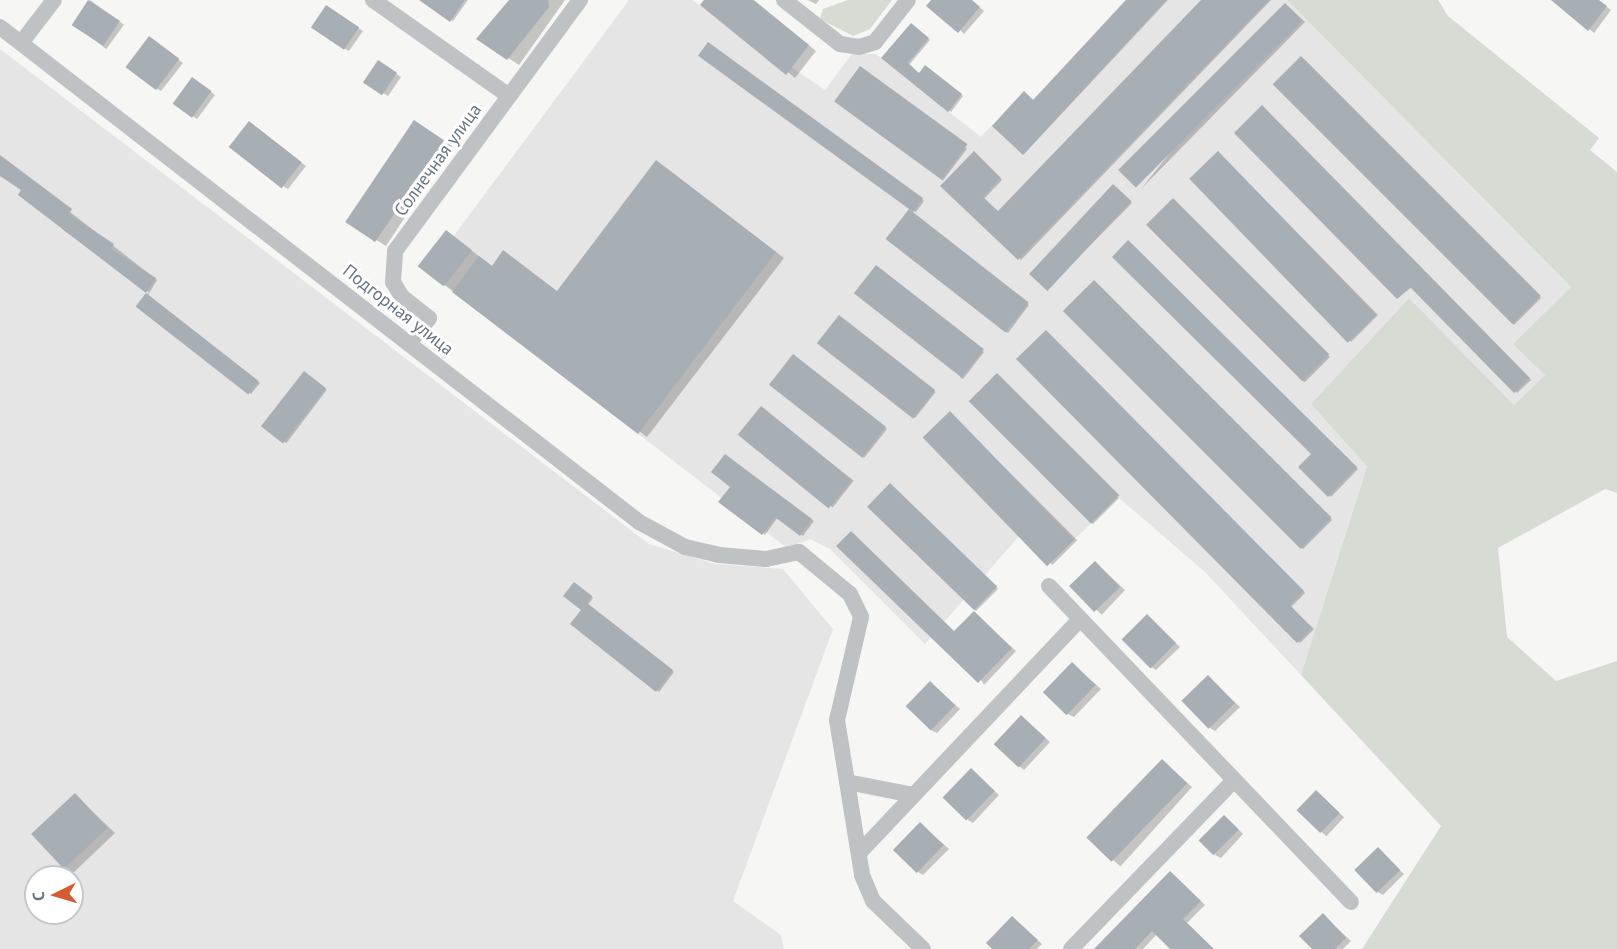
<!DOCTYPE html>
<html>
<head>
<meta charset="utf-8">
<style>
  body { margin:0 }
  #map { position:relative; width:1617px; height:949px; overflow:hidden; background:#f6f6f4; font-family:"PT Sans",sans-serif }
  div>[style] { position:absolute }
  .built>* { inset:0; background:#e4e5e4 }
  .green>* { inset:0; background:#d6dbd3 }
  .shadow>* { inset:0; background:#0003; transform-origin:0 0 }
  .building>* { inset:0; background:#a8afb4; transform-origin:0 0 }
  .minor>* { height:16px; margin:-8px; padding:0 8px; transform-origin:8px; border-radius:8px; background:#bec2c5 }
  span { translate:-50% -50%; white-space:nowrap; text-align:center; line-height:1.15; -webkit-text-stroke:6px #fff; paint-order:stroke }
  .street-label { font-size:18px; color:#687682 }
  .north { position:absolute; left:24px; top:865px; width:60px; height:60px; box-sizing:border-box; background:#fff; border:2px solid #c3c8cd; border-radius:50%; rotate:265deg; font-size:16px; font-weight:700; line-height:24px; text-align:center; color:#687682 }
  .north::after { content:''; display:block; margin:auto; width:21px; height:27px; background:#d55b35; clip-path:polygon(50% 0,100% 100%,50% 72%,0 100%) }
</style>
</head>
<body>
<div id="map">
  <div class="built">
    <i style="clip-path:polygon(629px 0,692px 0,825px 90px,852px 54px,876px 54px,981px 137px,1024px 91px,1034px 100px,1125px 0,1287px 0,1571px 287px,1514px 343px,1545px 375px,1514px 405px,1409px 298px,1311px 404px,1367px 465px,1301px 675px,1205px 572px,1118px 497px,1048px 565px,1019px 536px,925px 644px,830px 549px,810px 539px,787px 548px,427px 272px)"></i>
    <i style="clip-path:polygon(evenodd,0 49px,649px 544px,715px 564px,783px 569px,833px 629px,733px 901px,781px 935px,784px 949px,0 949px,0 49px,36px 877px,72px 877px,72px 913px,36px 913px,36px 877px)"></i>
  </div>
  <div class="green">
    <i style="clip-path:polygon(848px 0,892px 0,870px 29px,853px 36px,820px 19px,823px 9px)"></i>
    <i style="clip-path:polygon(1287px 0,1438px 0,1448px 16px,1599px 138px,1590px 150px,1617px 172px,1617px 493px,1605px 489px,1498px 548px,1507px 637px,1556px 681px,1617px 661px,1617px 949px,1362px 949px,1441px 826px,1301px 675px,1367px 466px,1311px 404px,1409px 298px,1514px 405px,1545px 375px,1513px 344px,1571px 287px)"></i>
  </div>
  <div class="shadow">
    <i style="left:90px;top:0;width:42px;height:30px;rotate:36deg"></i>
    <i style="clip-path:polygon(422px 0,468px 0,453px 21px)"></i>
    <i style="clip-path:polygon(511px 0,565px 0,519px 65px,478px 38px)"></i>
    <i style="clip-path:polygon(706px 0,754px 0,816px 51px,795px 78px)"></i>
    <i style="clip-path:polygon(808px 0,819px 0,816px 4px)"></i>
    <i style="clip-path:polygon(933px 0,971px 0,984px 11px,964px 34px)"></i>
    <i style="clip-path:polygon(1128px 0,1168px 0,1024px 154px,1034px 101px)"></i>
    <i style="clip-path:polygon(1204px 0,1271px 0,1021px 260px,943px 186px,976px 154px,1002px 180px,984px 199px,999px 213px)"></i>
    <i style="clip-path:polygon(1553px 0,1597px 0,1611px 10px,1594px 33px)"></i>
    <i style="clip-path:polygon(1288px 6px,1305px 22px,1141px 189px)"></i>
    <i style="clip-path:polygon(332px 10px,363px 31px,349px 51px,344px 48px)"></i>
    <i style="clip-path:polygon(914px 26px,930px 40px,909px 65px,920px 74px,925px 67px,963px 96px,951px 112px,883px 58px)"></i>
    <i style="clip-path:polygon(155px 41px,183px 63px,161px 91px,156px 88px)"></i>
    <i style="left:708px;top:44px;width:267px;height:14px;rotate:36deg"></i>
    <i style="clip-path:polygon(1304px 59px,1541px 298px,1514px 325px,1512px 323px)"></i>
    <i style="clip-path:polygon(383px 65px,401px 77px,388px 96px,383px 93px)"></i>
    <i style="left:860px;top:68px;width:134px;height:40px;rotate:37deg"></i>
    <i style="clip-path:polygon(198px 82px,215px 95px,197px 119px,175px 103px)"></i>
    <i style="clip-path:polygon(1264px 108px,1531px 380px,1517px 393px,1412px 287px,1398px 298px)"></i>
    <i style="clip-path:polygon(254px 126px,306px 166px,288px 189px,283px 186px)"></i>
    <i style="clip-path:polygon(422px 126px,452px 146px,386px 246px,348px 222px)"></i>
    <i style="clip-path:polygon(1220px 154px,1378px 315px,1351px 342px,1349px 340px)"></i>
    <i style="clip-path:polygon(0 157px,157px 280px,148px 295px,260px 383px,251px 394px,138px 306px,149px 292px,62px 229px,65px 224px,0 174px)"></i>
    <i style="clip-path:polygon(665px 167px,784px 258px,647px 437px,445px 285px,454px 237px,493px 267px,558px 292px)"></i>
    <i style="clip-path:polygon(1116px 187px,1132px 203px,1047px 289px)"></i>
    <i style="clip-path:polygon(1175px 201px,1330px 357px,1305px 382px,1303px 381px)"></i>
    <i style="clip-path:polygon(911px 212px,1029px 305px,1008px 333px,1006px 332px)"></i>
    <i style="clip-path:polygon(1131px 243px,1358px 469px,1331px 497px,1300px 467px,1313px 454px)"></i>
    <i style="clip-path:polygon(879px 268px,984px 352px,963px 379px,961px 378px)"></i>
    <i style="clip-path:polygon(1097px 283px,1332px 520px,1303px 549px,1301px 548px)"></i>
    <i style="left:841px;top:318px;width:120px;height:33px;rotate:38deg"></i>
    <i style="clip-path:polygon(1048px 333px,1305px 593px,1291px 607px,1314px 629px,1300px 643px)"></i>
    <i style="clip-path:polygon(796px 358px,887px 429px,864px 458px,862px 457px)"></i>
    <i style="left:306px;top:374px;width:26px;height:67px;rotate:37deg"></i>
    <i style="clip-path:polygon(999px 376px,1119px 498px,1093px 524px,1091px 523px)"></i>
    <i style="left:763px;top:410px;width:115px;height:34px;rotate:38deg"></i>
    <i style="left:952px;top:415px;width:177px;height:35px;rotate:45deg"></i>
    <i style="clip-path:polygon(726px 456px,814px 521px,803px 536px,778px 517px,765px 535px,720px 502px,732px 486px)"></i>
    <i style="clip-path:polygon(892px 486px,998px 589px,974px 613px,1016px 651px,984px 685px,955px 632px,976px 611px,869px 507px)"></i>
    <i style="left:1095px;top:562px;width:41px;height:34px;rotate:43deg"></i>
    <i style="clip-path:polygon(574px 584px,593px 598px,588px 605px,674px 672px,659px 692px,583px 609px)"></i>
    <i style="clip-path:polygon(1147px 616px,1180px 647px,1156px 670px,1151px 667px)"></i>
    <i style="clip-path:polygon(1072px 664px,1101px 689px,1074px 717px,1068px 714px)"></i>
    <i style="clip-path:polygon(1208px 677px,1240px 707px,1215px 731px,1210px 728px)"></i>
    <i style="clip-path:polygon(931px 683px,960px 709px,937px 733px,931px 730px)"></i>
    <i style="clip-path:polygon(1022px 717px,1050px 742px,1024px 770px,1019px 766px)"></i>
    <i style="left:1163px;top:761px;width:39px;height:107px;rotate:42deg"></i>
    <i style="clip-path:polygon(971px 770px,999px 795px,973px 823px,968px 820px)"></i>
    <i style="left:1317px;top:792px;width:37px;height:26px;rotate:43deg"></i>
    <i style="clip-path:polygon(75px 795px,115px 833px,73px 873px,65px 868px)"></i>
    <i style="clip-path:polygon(1229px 820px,1243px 834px,1221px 858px,1215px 855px)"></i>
    <i style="clip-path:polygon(920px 824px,949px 849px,923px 875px,918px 872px)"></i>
    <i style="clip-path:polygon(1378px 849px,1404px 874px,1383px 895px,1378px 892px)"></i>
    <i style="clip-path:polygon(1175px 876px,1205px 905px,1187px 923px,1213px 949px,1172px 949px,1157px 934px,1143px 949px,1097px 949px)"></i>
    <i style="clip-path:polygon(1323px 915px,1351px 941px,1343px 949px,1314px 949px)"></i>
    <i style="clip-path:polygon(1012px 918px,1042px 944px,1037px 949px,995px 949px)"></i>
  </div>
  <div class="building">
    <i style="left:88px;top:0;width:38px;height:30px;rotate:33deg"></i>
    <i style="clip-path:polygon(419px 0,465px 0,450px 22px)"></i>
    <i style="clip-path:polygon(509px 0,548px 0,549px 7px,507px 60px,476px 39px)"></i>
    <i style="clip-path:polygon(704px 0,753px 0,809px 45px,786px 75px,700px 5px)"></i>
    <i style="clip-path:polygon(931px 0,972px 0,980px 7px,958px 33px,926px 6px)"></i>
    <i style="clip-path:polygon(1126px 0,1166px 0,1023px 155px,992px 126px,1024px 91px,1033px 100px)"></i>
    <i style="clip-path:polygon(1201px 0,1269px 0,1018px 260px,940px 186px,974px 151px,1001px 178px,983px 197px,998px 211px)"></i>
    <i style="clip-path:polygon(1551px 0,1599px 0,1607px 6px,1588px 31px)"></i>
    <i style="left:1285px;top:3px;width:25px;height:236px;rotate:45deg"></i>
    <i style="left:326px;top:5px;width:40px;height:27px;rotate:34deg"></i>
    <i style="clip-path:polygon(911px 23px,929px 38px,908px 63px,919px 73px,925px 65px,962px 94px,948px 112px,881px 58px)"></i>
    <i style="left:149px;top:36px;width:38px;height:39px;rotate:37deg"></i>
    <i style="left:708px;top:42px;width:266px;height:17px;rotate:36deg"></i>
    <i style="left:1301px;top:56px;width:339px;height:40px;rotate:45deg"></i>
    <i style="left:378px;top:60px;width:23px;height:27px;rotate:34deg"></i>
    <i style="left:860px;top:66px;width:133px;height:44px;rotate:36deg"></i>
    <i style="left:192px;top:77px;width:24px;height:33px;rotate:36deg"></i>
    <i style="clip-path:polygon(1262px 105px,1530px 378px,1514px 393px,1410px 287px,1397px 299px,1234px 133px)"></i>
    <i style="left:414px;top:120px;width:36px;height:123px;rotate:34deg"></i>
    <i style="left:249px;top:121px;width:67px;height:33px;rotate:38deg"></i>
    <i style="left:1218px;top:151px;width:228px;height:40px;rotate:46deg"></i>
    <i style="clip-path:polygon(0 155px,72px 209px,69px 214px,114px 244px,111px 249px,156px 278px,146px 293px,18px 195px,21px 190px,0 176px)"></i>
    <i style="clip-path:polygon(656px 160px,776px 252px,638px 434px,452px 292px,479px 256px,492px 266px,503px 250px,557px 291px)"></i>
    <i style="left:1113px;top:184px;width:25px;height:123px;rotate:43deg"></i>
    <i style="left:1173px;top:198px;width:221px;height:38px;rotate:45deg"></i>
    <i style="left:909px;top:209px;width:152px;height:38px;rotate:38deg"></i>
    <i style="left:446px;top:230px;width:33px;height:46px;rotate:38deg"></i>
    <i style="clip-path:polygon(1128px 240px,1357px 467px,1328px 497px,1298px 467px,1311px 454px,1112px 257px)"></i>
    <i style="left:876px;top:265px;width:137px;height:36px;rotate:38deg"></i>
    <i style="left:1094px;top:280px;width:336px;height:44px;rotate:45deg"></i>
    <i style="left:146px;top:293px;width:143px;height:17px;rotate:38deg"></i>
    <i style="left:839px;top:315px;width:122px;height:36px;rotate:38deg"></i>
    <i style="clip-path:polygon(1046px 330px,1304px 591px,1290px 605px,1312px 628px,1297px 643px,1016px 359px)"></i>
    <i style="left:793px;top:354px;width:118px;height:39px;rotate:38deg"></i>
    <i style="left:304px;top:371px;width:28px;height:70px;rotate:38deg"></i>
    <i style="left:997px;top:373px;width:173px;height:40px;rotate:45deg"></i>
    <i style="left:761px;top:406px;width:117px;height:37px;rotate:39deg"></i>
    <i style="left:950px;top:411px;width:179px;height:38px;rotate:46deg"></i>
    <i style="clip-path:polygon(725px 454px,812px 519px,800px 536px,775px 517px,762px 535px,718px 502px,730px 487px,711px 472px)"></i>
    <i style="left:890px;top:483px;width:149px;height:33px;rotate:44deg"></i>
    <i style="clip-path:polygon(851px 531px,954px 631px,974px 611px,1012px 648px,978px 683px,836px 546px)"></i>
    <i style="left:1095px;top:561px;width:36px;height:36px;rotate:46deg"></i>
    <i style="clip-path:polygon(574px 582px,592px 596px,587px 603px,673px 670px,656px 692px,570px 624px,581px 610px,563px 596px)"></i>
    <i style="left:1147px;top:614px;width:41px;height:36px;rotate:45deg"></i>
    <i style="left:1072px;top:662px;width:33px;height:42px;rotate:44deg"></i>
    <i style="left:1208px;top:675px;width:39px;height:37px;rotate:46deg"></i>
    <i style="left:930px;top:681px;width:35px;height:35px;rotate:44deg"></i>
    <i style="left:1021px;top:715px;width:34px;height:40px;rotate:43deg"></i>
    <i style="left:1162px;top:759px;width:35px;height:109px;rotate:44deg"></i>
    <i style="left:971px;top:768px;width:33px;height:41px;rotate:44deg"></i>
    <i style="left:1316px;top:790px;width:33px;height:28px;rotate:44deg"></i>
    <i style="left:75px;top:793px;width:48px;height:60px;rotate:47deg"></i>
    <i style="left:1224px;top:815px;width:21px;height:36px;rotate:45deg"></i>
    <i style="left:920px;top:822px;width:33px;height:39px;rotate:44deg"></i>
    <i style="left:1378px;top:847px;width:32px;height:33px;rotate:46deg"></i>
    <i style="clip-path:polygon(1170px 871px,1201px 901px,1183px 919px,1214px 949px,1170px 949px,1152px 931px,1135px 949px,1094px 949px)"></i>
    <i style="clip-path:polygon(1323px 913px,1346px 938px,1335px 949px,1312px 949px,1299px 936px)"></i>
    <i style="clip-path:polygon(1012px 916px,1038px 940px,1029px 949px,992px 949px,986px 943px)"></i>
  </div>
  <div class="minor">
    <i style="left:373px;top:0;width:166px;rotate:35.2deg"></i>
    <i style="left:784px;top:0;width:71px;rotate:38.2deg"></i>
    <i style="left:840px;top:44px;width:19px;rotate:9deg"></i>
    <i style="left:859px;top:47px;width:17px;rotate:-17deg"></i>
    <i style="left:875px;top:42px;width:53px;rotate:-51.8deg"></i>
    <i style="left:0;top:27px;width:808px;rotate:37.76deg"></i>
    <i style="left:639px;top:522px;width:52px;rotate:28.5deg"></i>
    <i style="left:685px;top:547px;width:35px;rotate:13deg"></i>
    <i style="left:719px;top:555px;width:47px;rotate:4.9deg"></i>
    <i style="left:766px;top:559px;width:34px;rotate:-12deg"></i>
    <i style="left:799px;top:552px;width:66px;rotate:39.5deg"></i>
    <i style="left:850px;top:594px;width:25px;rotate:64deg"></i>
    <i style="left:861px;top:617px;width:106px;rotate:103.1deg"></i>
    <i style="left:837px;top:720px;width:157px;rotate:80.8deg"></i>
    <i style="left:862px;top:875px;width:28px;rotate:67deg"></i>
    <i style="left:873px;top:901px;width:69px;rotate:43.8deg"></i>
    <i style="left:21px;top:43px;width:54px;rotate:-52.5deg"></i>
    <i style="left:409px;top:343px;width:32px;rotate:-51deg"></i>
    <i style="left:429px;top:318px;width:34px;rotate:-142deg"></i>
    <i style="left:402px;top:297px;width:17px;rotate:-121deg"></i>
    <i style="left:393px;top:282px;width:31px;rotate:-86deg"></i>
    <i style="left:395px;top:251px;width:312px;rotate:-53.6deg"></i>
    <i style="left:1049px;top:586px;width:437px;rotate:46.3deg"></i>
    <i style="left:847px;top:782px;width:67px;rotate:11.1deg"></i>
    <i style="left:859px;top:853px;width:322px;rotate:-46.6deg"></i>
    <i style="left:1071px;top:949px;width:235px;rotate:-46deg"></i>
  </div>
  <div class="street-label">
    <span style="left:438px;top:160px;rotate:-54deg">Солнечная улица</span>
    <span style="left:398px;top:310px;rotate:38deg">Подгорная улица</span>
  </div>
  <div class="north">С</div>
</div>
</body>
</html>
